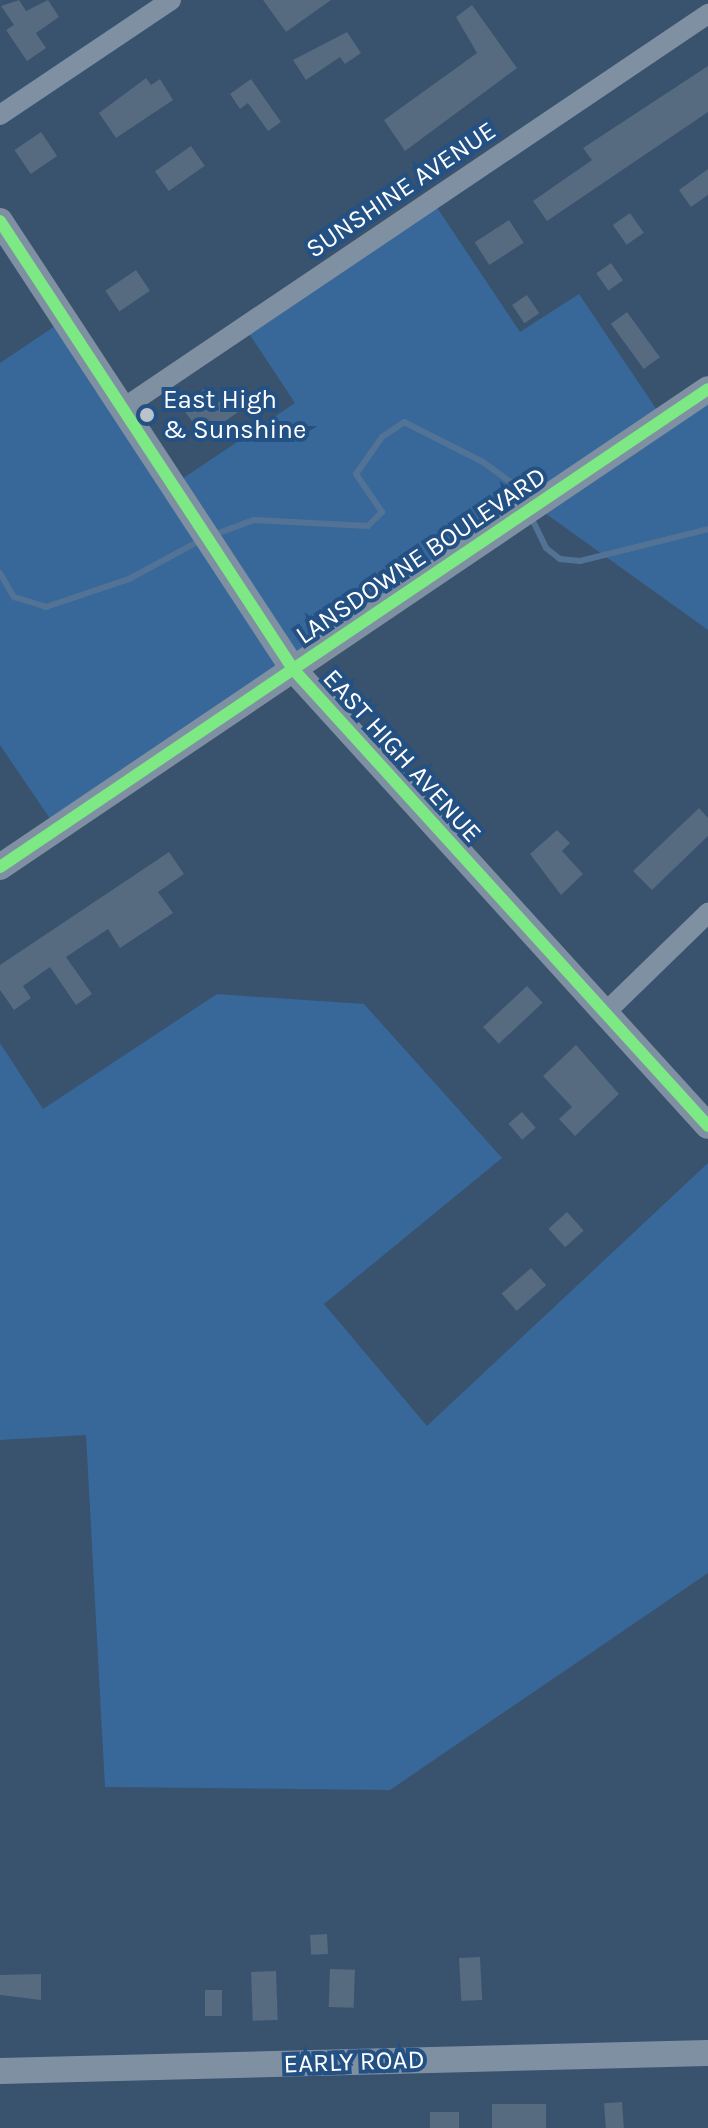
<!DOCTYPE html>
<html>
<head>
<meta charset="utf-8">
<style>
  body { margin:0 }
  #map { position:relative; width:708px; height:2128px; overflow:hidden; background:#39526d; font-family:Karla,sans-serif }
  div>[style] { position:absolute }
  .green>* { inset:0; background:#376899 }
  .stream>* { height:6px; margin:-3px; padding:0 3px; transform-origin:3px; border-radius:3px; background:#537396 }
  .building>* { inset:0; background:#566a80; transform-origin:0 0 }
  .minor>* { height:20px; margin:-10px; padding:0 10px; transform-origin:10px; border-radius:10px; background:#7f90a3 }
  .tertiary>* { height:26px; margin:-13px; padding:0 13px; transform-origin:13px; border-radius:13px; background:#7f90a3 }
  .cycleway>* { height:12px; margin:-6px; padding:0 6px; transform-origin:6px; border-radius:6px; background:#7ce984 }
  .dots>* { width:22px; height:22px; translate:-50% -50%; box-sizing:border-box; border:4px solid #235183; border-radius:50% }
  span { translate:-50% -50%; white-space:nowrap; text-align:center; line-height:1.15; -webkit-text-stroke:8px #235183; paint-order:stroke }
  .street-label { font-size:26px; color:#fff }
  .poi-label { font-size:26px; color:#fff }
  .left { translate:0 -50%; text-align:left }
</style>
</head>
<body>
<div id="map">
  <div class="green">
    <i style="clip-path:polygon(432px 200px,520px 332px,579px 294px,663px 419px,708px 389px,708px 630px,535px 506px,57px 829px,0 745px,0 363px,64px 320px,173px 485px,295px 403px,244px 326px)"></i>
    <i style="clip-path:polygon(217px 994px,364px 1004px,502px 1158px,324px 1304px,427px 1426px,708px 1163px,708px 1573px,390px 1790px,105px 1787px,86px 1435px,0 1440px,0 1043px,43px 1109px)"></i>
  </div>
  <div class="stream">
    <i style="left:531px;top:517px;width:34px;rotate:64deg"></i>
    <i style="left:546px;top:548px;width:18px;rotate:38deg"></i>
    <i style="left:560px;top:559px;width:20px;rotate:6deg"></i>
    <i style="left:580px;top:561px;width:132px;rotate:-14deg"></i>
    <i style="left:213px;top:535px;width:44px;rotate:-20.1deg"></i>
    <i style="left:254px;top:520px;width:114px;rotate:3deg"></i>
    <i style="left:368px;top:526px;width:20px;rotate:-45deg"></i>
    <i style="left:382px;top:512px;width:46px;rotate:-124.4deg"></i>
    <i style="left:356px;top:474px;width:45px;rotate:-54.9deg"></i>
    <i style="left:382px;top:437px;width:27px;rotate:-34deg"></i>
    <i style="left:404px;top:422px;width:89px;rotate:26.9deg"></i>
    <i style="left:483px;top:462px;width:34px;rotate:36deg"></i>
    <i style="left:511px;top:482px;width:25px;rotate:58deg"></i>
    <i style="left:0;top:573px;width:28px;rotate:60deg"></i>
    <i style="left:14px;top:597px;width:34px;rotate:17deg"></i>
    <i style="left:46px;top:607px;width:88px;rotate:-18.6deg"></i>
    <i style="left:129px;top:579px;width:80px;rotate:-28.5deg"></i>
  </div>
  <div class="building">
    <i style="clip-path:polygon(19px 0,26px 11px,48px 0,59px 17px,36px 33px,46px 48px,27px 61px,6px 30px,14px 25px,1px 6px)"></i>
    <i style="clip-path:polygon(263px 0,331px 0,286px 32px)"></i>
    <i style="clip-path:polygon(472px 5px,517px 68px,405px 151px,384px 120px,477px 53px,456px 17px)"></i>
    <i style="clip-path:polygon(347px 32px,361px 53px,345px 64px,340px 57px,306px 80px,293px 60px)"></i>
    <i style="clip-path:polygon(708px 66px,708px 112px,547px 221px,533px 201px,592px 160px,583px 148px)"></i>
    <i style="clip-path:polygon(146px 78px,151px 85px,160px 79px,173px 100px,116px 138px,99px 113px)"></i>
    <i style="clip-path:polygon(251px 79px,281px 122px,268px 131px,248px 103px,240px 109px,230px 94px)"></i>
    <i style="left:41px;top:132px;width:29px;height:32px;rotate:56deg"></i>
    <i style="left:191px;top:146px;width:24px;height:44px;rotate:55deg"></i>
    <i style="clip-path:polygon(708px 169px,708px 195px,691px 207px,679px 190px)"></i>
    <i style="left:630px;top:213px;width:24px;height:21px;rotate:55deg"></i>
    <i style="left:509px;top:220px;width:27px;height:41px;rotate:57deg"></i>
    <i style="left:611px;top:263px;width:21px;height:18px;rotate:55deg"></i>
    <i style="left:136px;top:270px;width:25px;height:37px;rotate:56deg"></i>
    <i style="left:527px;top:295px;width:22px;height:18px;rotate:56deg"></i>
    <i style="left:627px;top:312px;width:56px;height:20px;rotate:54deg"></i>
    <i style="clip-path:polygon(204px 389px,215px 405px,234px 391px,245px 407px,203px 437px,181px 406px)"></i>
    <i style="clip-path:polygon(699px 808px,708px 818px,708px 836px,652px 890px,633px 871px)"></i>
    <i style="clip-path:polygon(557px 830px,570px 843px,562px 851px,583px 874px,561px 895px,530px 854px)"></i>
    <i style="clip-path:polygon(169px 852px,184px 874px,158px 892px,173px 913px,120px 948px,108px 929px,66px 957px,92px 994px,76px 1005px,50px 967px,23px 986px,31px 998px,14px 1010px,0 990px,0 965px)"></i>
    <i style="left:527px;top:986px;width:23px;height:60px;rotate:47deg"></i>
    <i style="clip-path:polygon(576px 1045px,619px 1094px,575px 1136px,559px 1119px,572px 1107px,543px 1076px)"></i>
    <i style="left:522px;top:1112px;width:21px;height:18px;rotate:49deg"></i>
    <i style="left:567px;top:1212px;width:25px;height:25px;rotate:48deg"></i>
    <i style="left:531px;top:1268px;width:23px;height:39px;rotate:49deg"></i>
    <i style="left:327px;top:1934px;width:20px;height:17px;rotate:87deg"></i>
    <i style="left:480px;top:1957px;width:43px;height:21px;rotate:87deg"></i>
    <i style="left:330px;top:1969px;width:25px;height:38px;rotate:2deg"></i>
    <i style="left:276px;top:1971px;width:49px;height:25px;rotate:88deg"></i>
    <i style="clip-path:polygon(41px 1974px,41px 2000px,0 1995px,0 1975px)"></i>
    <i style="left:205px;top:1990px;width:17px;height:26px"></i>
    <i style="left:622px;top:2102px;width:26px;height:18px;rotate:86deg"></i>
    <i style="left:492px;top:2104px;width:54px;height:24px"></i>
    <i style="left:430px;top:2112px;width:29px;height:16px"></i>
  </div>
  <div class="minor">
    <i style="left:0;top:115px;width:206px;rotate:-33.9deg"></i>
    <i style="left:122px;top:409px;width:707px;rotate:-33.98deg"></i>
    <i style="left:605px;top:1013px;width:144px;rotate:-44.2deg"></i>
  </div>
  <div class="tertiary">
    <i style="left:0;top:221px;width:535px;rotate:56.81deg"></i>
    <i style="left:293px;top:669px;width:617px;rotate:47.76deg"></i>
    <i style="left:0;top:867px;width:854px;rotate:-34.02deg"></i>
    <i style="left:0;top:2071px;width:708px;rotate:-1.46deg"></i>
  </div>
  <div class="cycleway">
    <i style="left:0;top:221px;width:535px;rotate:56.81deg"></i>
    <i style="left:293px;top:669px;width:617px;rotate:47.76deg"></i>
    <i style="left:0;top:867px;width:854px;rotate:-34.02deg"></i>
  </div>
  <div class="dots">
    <i style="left:147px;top:415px;background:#bac2cc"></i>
  </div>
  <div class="street-label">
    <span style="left:401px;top:190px;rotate:-34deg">SUNSHINE AVENUE</span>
    <span style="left:421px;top:556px;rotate:-34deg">LANSDOWNE BOULEVARD</span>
    <span style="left:402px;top:756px;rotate:48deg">EAST HIGH AVENUE</span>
    <span style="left:354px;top:2062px;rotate:-2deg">EARLY ROAD</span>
  </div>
  <div class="poi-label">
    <span class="left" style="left:163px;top:415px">East High<br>&amp; Sunshine</span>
  </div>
</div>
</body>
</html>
